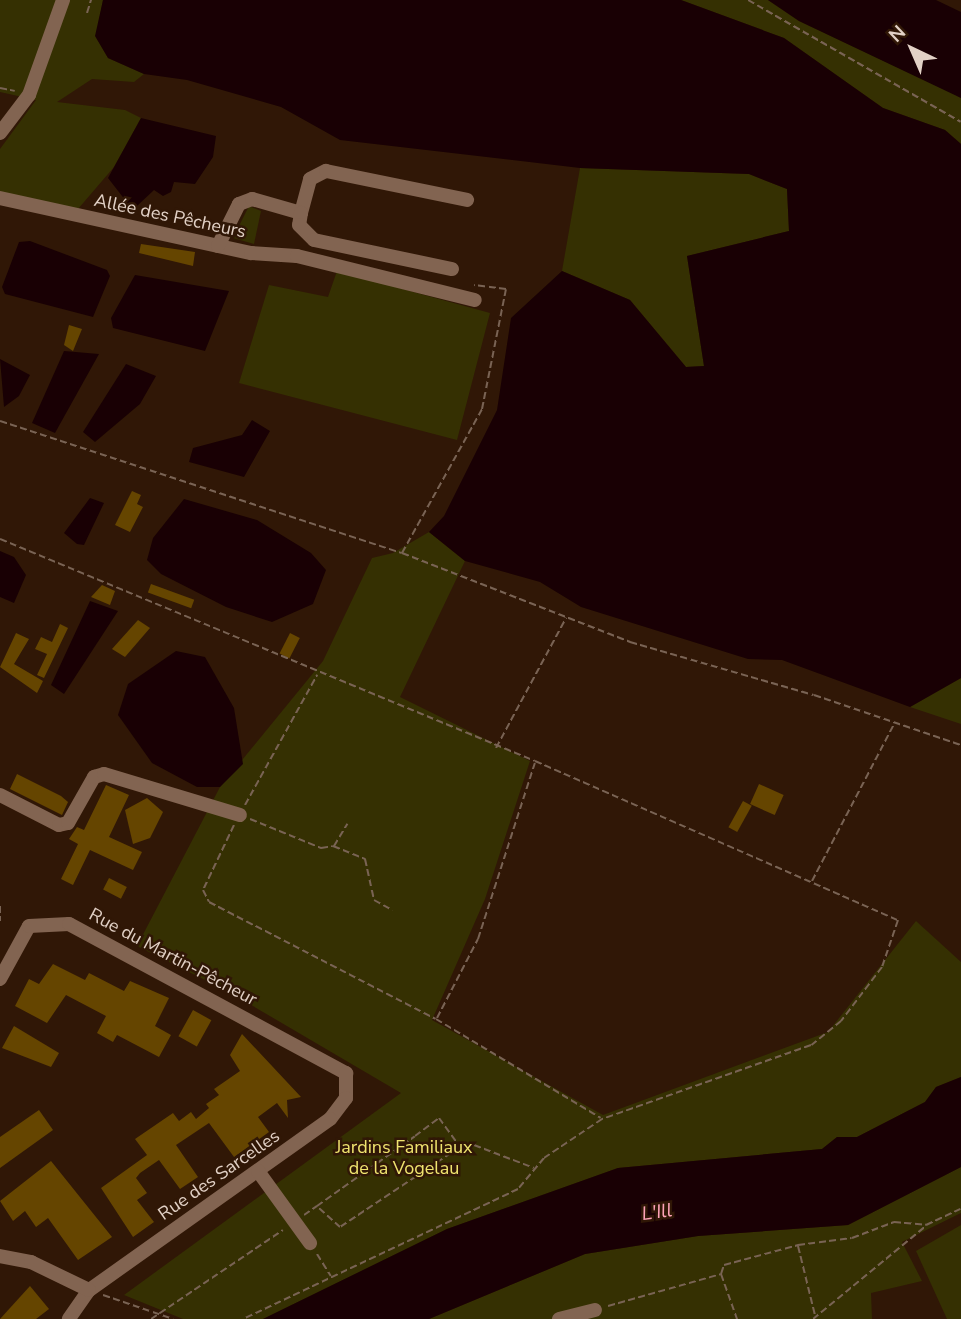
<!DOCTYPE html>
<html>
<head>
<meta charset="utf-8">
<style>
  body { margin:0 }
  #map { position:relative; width:961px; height:1319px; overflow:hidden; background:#301706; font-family:"Nunito Sans",sans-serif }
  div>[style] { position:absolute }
  .green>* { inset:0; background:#353002 }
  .water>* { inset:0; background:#190004 }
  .building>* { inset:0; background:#654500; transform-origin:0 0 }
  .path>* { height:2px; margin-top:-1px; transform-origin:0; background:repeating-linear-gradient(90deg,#796354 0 7px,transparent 0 10.5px) }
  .minor>* { height:14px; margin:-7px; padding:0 7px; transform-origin:7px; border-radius:7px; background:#826451 }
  span { translate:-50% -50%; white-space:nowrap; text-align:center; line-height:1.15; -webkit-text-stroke:5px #301706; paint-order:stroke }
  .street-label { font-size:18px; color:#e2d1c6 }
  .park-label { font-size:18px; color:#f0e46f }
  .water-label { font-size:19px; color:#fea3b7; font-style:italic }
  .north { position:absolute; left:877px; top:14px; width:70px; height:70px; -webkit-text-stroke:5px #301706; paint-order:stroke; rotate:316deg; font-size:19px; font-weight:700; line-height:28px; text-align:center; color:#e2d1c6 }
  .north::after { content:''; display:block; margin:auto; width:24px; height:32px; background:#e2d1c6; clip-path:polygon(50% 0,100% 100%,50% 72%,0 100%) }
</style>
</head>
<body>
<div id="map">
  <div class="green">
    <i style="clip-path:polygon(0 0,103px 0,96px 37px,108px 58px,144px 74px,134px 82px,92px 79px,57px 102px,125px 110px,141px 118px,114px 167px,78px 209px,0 192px,0 149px,36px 100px,0 92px)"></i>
    <i style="clip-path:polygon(681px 0,768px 0,799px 21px,954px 94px,961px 98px,961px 144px,945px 130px,883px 108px,784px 38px)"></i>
    <i style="clip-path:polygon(580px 168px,749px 174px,787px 189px,789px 231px,687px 256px,704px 366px,686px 367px,630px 300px,562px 271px)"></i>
    <i style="clip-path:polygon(249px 206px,261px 211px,254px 244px,233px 238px)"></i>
    <i style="clip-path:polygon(337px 271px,490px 313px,457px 440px,239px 383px,269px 285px,328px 297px)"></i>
    <i style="clip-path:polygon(429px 532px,465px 561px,400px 697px,530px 761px,485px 899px,432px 1020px,603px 1115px,828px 1032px,916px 921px,961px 962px,961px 1077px,936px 1087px,925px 1102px,857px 1137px,837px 1137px,822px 1149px,618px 1168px,447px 1229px,263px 1319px,183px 1319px,124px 1295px,401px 1093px,229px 992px,137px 946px,220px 787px,323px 661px,372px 558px,393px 553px)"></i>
    <i style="clip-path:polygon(961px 678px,961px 724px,910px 707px)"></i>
    <i style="clip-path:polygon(961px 1167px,961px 1213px,902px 1242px,922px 1281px,871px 1293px,872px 1319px,429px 1319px,585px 1254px,698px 1236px,848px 1225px)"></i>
    <i style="clip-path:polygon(961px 1225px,961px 1319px,947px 1319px,916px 1251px)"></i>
  </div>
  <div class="water">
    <i style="clip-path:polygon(103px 0,681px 0,784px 38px,883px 108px,945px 130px,961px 144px,961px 678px,910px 707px,782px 660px,748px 659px,581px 607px,540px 582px,465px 561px,429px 532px,444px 516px,497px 410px,511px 318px,562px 271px,630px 300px,686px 367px,704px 366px,687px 256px,789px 231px,787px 189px,749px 174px,580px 168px,340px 140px,281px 107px,187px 80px,144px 74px,108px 58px,95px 36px)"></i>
    <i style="clip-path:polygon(768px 0,936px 0,961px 12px,961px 98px,799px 21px)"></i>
    <i style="clip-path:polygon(141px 118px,216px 136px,213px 157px,195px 184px,174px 182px,171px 192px,163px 196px,154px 190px,137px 206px,129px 205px,108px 178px)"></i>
    <i style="clip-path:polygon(30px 241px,107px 270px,110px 276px,93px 317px,5px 294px,2px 287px,19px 242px)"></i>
    <i style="clip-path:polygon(135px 275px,229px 291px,205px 351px,113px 328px,111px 318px)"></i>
    <i style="clip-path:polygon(64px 351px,99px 354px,55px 433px,32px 423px)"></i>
    <i style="clip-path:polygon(0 359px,30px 375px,19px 396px,4px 407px)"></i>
    <i style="clip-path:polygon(126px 364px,156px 376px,140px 404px,95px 442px,83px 432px)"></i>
    <i style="clip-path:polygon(252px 420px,270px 431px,244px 477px,189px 462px,193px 448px,242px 435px)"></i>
    <i style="clip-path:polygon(90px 498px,104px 503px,84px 545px,77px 544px,64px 533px)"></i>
    <i style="clip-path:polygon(184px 499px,257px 520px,311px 553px,326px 570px,313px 604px,272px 622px,226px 607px,161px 574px,147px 560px,153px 538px)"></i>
    <i style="clip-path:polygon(0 551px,14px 557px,26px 575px,14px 603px,0 597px)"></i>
    <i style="clip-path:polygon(90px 601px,118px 611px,64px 694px,51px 685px)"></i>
    <i style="clip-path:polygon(176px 651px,205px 657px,234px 708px,243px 764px,220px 787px,197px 787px,152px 763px,118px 715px,128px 684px)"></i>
    <i style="clip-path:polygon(961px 1077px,961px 1167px,848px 1225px,698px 1236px,585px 1254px,429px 1319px,263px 1319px,447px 1229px,618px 1168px,822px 1149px,837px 1137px,857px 1137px,925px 1102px,936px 1087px)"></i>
  </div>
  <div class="building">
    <i style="clip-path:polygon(141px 244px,195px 252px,193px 266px,139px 253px)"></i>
    <i style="clip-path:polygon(69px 325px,82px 329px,73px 351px,64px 345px)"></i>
    <i style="clip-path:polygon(132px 491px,141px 495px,137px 504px,143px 507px,130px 532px,115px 525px)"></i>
    <i style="left:151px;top:584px;width:46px;height:9px;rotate:20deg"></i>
    <i style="clip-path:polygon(102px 585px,115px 591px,110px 605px,91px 597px)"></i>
    <i style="clip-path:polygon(138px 620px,150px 628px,125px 657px,112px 649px)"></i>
    <i style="clip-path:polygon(60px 624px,68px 628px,44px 678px,37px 675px,47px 654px,35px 649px,41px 637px,52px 642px)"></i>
    <i style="clip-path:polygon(16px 633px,29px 639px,14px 664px,43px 681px,37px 693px,0 667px)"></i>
    <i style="left:290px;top:633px;width:11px;height:23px;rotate:27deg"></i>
    <i style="clip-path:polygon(17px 774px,61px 796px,68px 802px,62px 815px,10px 789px)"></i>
    <i style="left:759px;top:784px;width:27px;height:22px;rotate:24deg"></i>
    <i style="clip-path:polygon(106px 785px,129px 795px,109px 837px,142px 852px,133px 870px,90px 850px,73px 885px,61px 879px,78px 844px,69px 839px,77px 827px,84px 830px)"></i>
    <i style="clip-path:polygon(147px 798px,163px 812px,150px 838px,133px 844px,125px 810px)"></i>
    <i style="left:743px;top:801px;width:10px;height:30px;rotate:29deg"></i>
    <i style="left:109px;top:878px;width:20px;height:13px;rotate:27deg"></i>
    <i style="clip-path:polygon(53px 964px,85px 980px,89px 973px,124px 991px,130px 981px,169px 998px,155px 1026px,171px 1035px,159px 1057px,117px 1035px,113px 1042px,97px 1033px,106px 1016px,66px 995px,47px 1023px,15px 1006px,29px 979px,39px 984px)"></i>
    <i style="left:193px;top:1010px;width:21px;height:30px;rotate:29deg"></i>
    <i style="clip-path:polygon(14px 1026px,59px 1053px,51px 1067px,2px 1048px)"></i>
    <i style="clip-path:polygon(242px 1034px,301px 1097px,287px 1100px,288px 1118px,277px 1103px,258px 1117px,269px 1132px,234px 1157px,209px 1123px,176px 1145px,198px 1177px,180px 1189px,159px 1160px,140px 1173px,136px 1178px,147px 1193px,137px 1200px,154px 1222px,133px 1237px,101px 1188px,147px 1155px,135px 1139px,173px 1113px,179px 1121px,191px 1112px,196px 1119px,209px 1108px,206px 1104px,219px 1095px,214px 1089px,240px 1071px,230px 1055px)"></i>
    <i style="clip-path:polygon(39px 1110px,53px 1130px,0 1168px,0 1137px)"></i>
    <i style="clip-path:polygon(51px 1161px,112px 1237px,78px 1260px,48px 1218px,36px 1227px,25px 1211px,13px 1221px,0 1201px)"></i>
    <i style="clip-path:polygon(30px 1286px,49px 1309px,36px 1319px,0 1319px)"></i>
  </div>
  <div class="path">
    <i style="left:748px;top:0;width:245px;rotate:29.8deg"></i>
    <i style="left:87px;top:13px;width:14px;rotate:-73deg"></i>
    <i style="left:0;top:88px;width:15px;rotate:11deg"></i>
    <i style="left:0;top:421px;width:423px;rotate:18.2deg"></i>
    <i style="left:402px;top:553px;width:245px;rotate:21.3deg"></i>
    <i style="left:630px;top:642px;width:191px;rotate:16.1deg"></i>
    <i style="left:814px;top:695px;width:155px;rotate:18.8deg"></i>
    <i style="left:0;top:539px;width:579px;rotate:22.54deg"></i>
    <i style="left:535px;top:761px;width:396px;rotate:23.7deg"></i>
    <i style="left:898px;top:920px;width:50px;rotate:108.8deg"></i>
    <i style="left:882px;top:967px;width:68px;rotate:127.2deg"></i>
    <i style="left:841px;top:1021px;width:38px;rotate:141deg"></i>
    <i style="left:811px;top:1045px;width:222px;rotate:160.5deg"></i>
    <i style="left:602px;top:1119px;width:70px;rotate:146.1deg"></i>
    <i style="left:544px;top:1158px;width:40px;rotate:130deg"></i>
    <i style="left:518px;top:1189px;width:304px;rotate:154.7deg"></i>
    <i style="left:402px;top:553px;width:165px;rotate:-60.9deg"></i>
    <i style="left:482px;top:409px;width:122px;rotate:-78.7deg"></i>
    <i style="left:506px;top:289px;width:32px;rotate:-173deg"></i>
    <i style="left:496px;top:748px;width:148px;rotate:-61.7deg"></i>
    <i style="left:245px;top:805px;width:149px;rotate:-61deg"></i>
    <i style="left:250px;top:819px;width:77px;rotate:22.2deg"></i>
    <i style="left:321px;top:848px;width:12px;rotate:-9deg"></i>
    <i style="left:333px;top:846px;width:35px;rotate:22deg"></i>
    <i style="left:365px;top:859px;width:42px;rotate:77.6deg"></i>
    <i style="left:374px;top:900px;width:21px;rotate:29deg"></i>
    <i style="left:234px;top:825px;width:72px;rotate:115.5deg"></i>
    <i style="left:203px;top:890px;width:13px;rotate:63deg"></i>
    <i style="left:209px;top:902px;width:255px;rotate:27.3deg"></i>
    <i style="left:436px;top:1019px;width:192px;rotate:31deg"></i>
    <i style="left:334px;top:846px;width:26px;rotate:-59deg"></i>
    <i style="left:812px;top:881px;width:177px;rotate:-62.4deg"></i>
    <i style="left:0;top:906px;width:15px;rotate:90deg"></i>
    <i style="left:437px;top:1018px;width:89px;rotate:-62.6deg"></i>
    <i style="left:478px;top:939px;width:185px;rotate:-72.1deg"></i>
    <i style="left:460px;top:1147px;width:14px;rotate:-8deg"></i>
    <i style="left:474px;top:1145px;width:64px;rotate:21deg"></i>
    <i style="left:304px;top:1215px;width:16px;rotate:-35deg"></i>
    <i style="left:317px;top:1206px;width:120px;rotate:-35.5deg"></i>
    <i style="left:415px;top:1136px;width:30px;rotate:-37deg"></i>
    <i style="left:439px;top:1118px;width:36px;rotate:54deg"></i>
    <i style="left:460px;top:1147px;width:144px;rotate:146.3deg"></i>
    <i style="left:340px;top:1227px;width:31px;rotate:-138deg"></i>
    <i style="left:798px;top:1246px;width:71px;rotate:76.2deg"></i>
    <i style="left:317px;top:1254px;width:26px;rotate:58deg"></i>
    <i style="left:721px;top:1274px;width:48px;rotate:70.4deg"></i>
    <i style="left:103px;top:1295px;width:74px;rotate:18.9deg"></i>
    <i style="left:608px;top:1306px;width:117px;rotate:-15.8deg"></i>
    <i style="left:721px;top:1274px;width:9px;rotate:-72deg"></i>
    <i style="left:724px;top:1265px;width:77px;rotate:-15.1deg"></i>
    <i style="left:798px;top:1245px;width:54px;rotate:-7.4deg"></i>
    <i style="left:852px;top:1238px;width:45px;rotate:-20.9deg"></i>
    <i style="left:894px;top:1222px;width:32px;rotate:5deg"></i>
    <i style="left:926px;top:1225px;width:38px;rotate:-25deg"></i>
    <i style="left:151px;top:1319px;width:159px;rotate:-34deg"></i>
    <i style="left:813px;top:1319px;width:146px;rotate:-39.5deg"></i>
  </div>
  <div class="minor">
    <i style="left:0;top:133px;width:48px;rotate:-52.7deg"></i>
    <i style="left:29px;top:95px;width:101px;rotate:-70.3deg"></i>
    <i style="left:0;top:198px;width:257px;rotate:12.4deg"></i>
    <i style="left:251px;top:253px;width:46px;rotate:3.7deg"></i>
    <i style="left:297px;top:256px;width:183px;rotate:13.9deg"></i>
    <i style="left:301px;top:213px;width:35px;rotate:-75deg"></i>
    <i style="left:310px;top:179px;width:18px;rotate:-27deg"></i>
    <i style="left:326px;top:171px;width:144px;rotate:11.6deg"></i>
    <i style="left:218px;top:246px;width:47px;rotate:-63.4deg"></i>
    <i style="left:239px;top:204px;width:14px;rotate:-21deg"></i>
    <i style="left:252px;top:199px;width:51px;rotate:15.9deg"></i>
    <i style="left:301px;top:213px;width:12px;rotate:99deg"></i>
    <i style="left:299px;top:225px;width:21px;rotate:45deg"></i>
    <i style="left:314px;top:240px;width:141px;rotate:11.9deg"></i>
    <i style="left:0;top:795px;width:66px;rotate:27deg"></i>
    <i style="left:59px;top:825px;width:9px;rotate:-13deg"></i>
    <i style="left:68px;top:823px;width:53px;rotate:-60.5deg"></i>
    <i style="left:94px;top:777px;width:10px;rotate:-17deg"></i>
    <i style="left:104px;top:774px;width:142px;rotate:16.8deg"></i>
    <i style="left:0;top:979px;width:60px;rotate:-61.3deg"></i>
    <i style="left:29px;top:926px;width:40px;rotate:-2.9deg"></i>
    <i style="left:69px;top:924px;width:315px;rotate:28.3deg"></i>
    <i style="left:346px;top:1073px;width:25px;rotate:90deg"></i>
    <i style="left:346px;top:1098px;width:26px;rotate:127deg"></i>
    <i style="left:330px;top:1119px;width:296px;rotate:144.6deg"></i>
    <i style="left:89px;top:1290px;width:35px;rotate:125deg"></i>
    <i style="left:258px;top:1171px;width:89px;rotate:54.2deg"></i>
    <i style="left:0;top:1256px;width:32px;rotate:11deg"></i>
    <i style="left:31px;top:1262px;width:64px;rotate:25.8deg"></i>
    <i style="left:559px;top:1319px;width:37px;rotate:-14deg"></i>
  </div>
  <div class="street-label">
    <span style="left:170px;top:216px;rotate:12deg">Allée des Pêcheurs</span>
    <span style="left:173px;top:957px;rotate:28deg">Rue du Martin-Pêcheur</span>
    <span style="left:219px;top:1175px;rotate:-35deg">Rue des Sarcelles</span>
  </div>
  <div class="park-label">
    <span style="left:404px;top:1158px">Jardins Familiaux<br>de la Vogelau</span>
  </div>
  <div class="water-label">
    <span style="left:657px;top:1213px;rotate:-8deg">L'Ill</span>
  </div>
  <div class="north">N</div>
</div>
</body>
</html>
